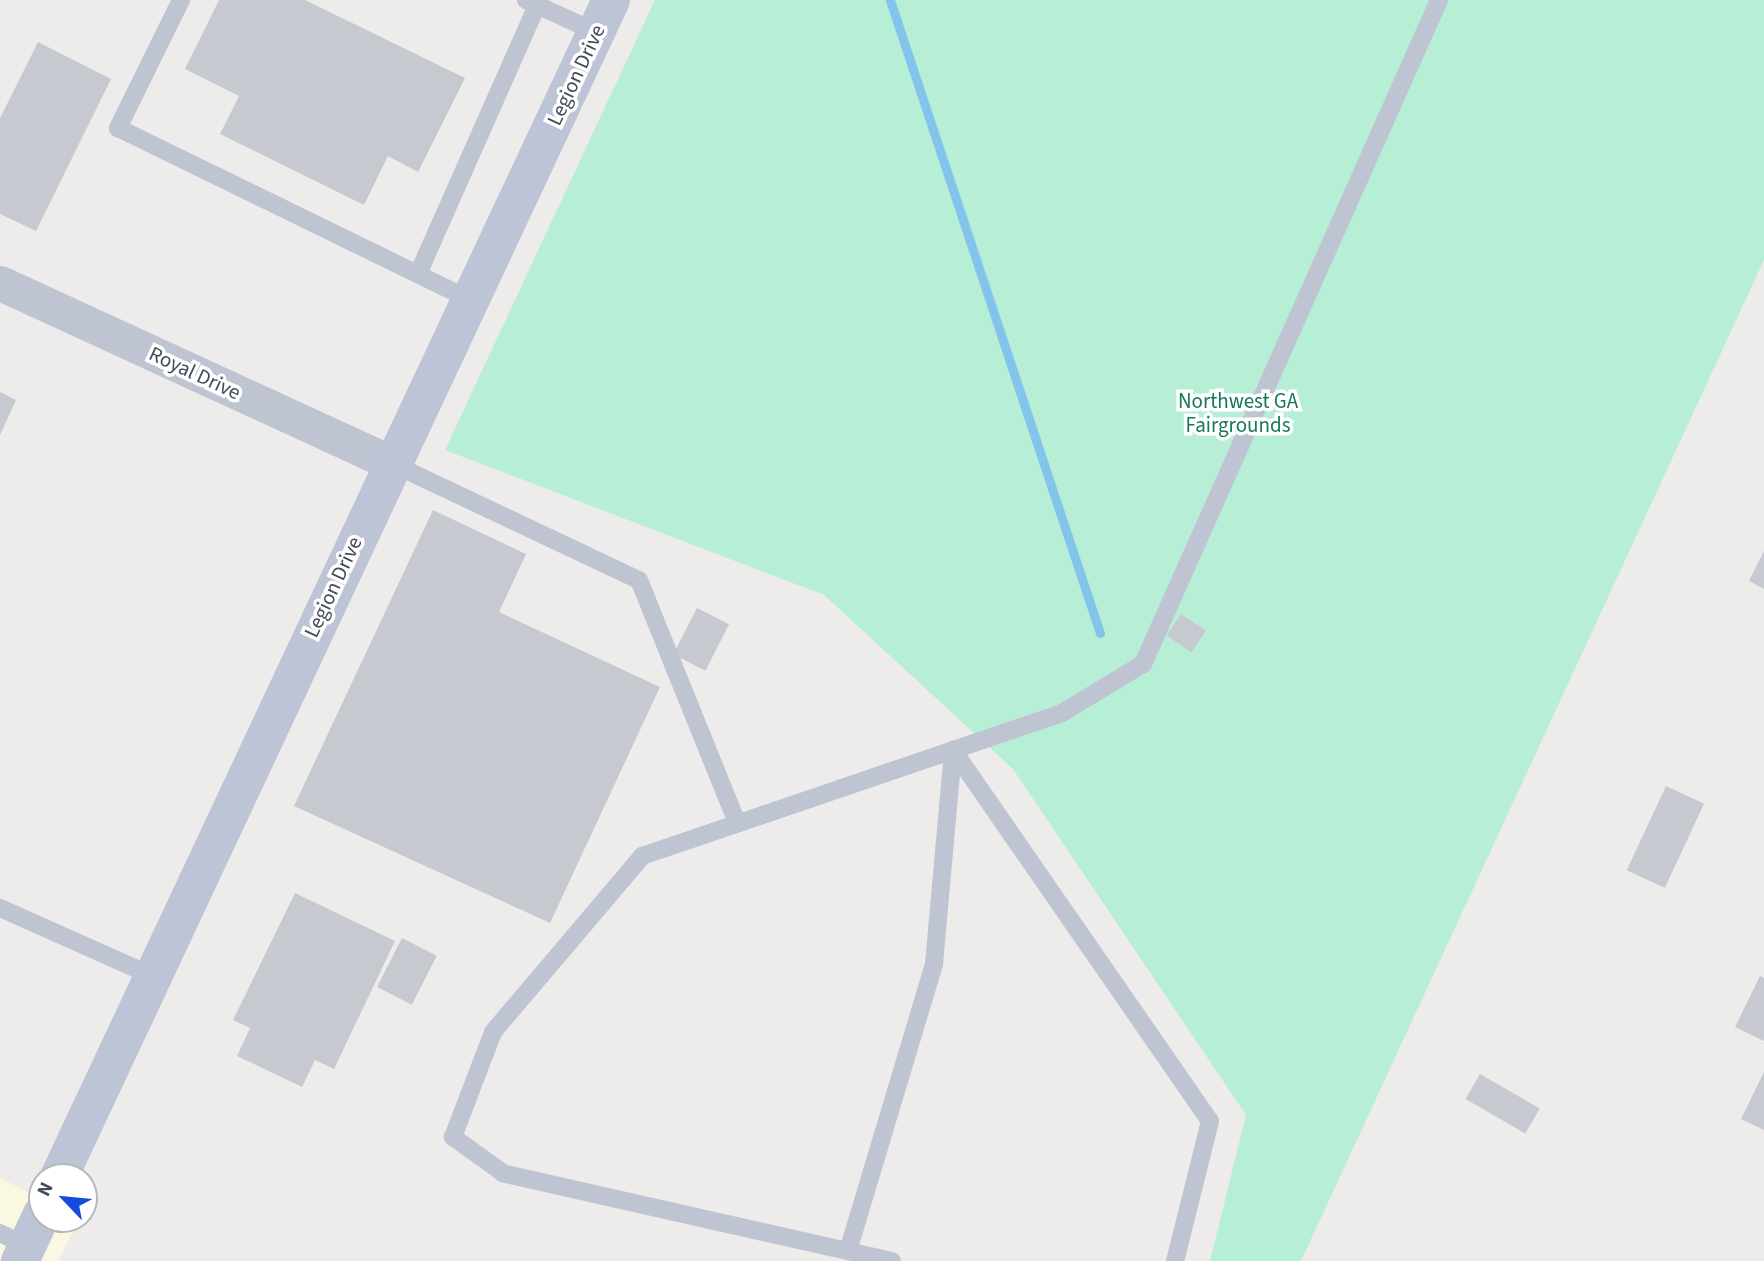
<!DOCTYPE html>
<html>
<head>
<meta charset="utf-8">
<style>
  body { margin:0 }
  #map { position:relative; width:1764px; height:1261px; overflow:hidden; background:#eeebeb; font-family:"Source Sans 3",sans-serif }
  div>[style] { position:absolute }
  .commercial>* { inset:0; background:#fbf8e2 }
  .green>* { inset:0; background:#b7eed6 }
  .stream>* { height:9px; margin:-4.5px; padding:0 4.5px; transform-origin:4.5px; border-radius:4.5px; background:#83c4ec }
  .building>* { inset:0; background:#c7c9d1; transform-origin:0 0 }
  .lane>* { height:18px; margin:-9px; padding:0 9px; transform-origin:9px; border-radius:9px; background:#bec4d1 }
  .street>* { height:35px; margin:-17.5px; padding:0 17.5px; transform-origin:17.5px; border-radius:17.5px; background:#bec4d1 }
  .secondary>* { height:38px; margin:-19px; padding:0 19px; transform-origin:19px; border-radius:19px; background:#bdc4d5 }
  span { translate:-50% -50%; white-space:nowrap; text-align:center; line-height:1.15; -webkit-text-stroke:7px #fff; paint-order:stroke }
  .street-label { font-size:21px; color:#434b58 }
  .park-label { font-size:21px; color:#157959 }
  .north { position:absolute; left:28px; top:1163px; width:70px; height:70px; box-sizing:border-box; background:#fff; border:2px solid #b4b7bc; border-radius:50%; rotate:296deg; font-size:19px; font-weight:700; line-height:28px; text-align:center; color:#434b58 }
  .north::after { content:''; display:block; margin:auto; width:24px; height:32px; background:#164add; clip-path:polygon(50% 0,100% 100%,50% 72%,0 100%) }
</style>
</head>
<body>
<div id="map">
  <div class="commercial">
    <i style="clip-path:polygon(0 1178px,42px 1199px,42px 1219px,79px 1219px,58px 1261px,0 1261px)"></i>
  </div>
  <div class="green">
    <i style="clip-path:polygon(655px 0,1764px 0,1764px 260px,1301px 1261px,1210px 1261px,1246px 1115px,1013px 769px,824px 595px,445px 450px)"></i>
  </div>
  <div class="stream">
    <i style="left:890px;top:0;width:667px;rotate:71.65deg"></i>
  </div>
  <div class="building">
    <i style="clip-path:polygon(219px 0,305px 0,465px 78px,418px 172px,388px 156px,364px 205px,220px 134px,239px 96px,185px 69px)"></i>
    <i style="clip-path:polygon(38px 42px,111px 79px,36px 231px,0 214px,0 118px)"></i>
    <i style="clip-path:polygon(0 392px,16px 400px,0 435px)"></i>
    <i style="clip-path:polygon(433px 510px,526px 554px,499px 612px,660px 687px,550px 923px,294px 806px)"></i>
    <i style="clip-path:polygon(1764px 551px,1764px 589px,1749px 581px)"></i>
    <i style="left:697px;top:608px;width:36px;height:52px;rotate:27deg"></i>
    <i style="left:1181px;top:614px;width:30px;height:26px;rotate:34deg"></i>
    <i style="left:1666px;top:786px;width:42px;height:93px;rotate:25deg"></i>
    <i style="clip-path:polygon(295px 893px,395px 941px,334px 1069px,315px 1060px,302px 1087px,237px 1056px,250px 1028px,233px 1020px)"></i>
    <i style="left:402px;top:938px;width:39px;height:55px;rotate:27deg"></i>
    <i style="clip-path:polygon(1760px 976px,1764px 978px,1764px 1041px,1735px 1027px)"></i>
    <i style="clip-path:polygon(1764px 1072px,1764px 1130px,1741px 1119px)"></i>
    <i style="left:1480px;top:1074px;width:69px;height:29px;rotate:30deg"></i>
  </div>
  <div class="lane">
    <i style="left:181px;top:0;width:143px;rotate:116.2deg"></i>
    <i style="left:118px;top:128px;width:390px;rotate:26deg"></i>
    <i style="left:526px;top:0;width:77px;rotate:24.6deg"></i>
    <i style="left:418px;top:274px;width:294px;rotate:-66.1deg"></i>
    <i style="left:391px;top:463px;width:274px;rotate:25.3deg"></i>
    <i style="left:639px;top:580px;width:262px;rotate:68deg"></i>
    <i style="left:953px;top:750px;width:451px;rotate:55.3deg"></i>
    <i style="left:1210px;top:1121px;width:144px;rotate:104deg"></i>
    <i style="left:0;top:908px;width:167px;rotate:24deg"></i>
    <i style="left:0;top:1233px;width:30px;rotate:26deg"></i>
    <i style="left:848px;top:1251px;width:300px;rotate:-73.3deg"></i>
    <i style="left:934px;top:964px;width:215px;rotate:-84.9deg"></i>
    <i style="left:892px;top:1261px;width:399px;rotate:-167.3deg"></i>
    <i style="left:503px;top:1173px;width:62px;rotate:-144.2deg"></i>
    <i style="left:453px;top:1137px;width:112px;rotate:-69.1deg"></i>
    <i style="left:493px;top:1032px;width:231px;rotate:-49.7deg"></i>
    <i style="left:642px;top:856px;width:444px;rotate:-18.8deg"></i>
    <i style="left:1062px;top:713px;width:95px;rotate:-31.2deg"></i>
    <i style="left:1143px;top:664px;width:727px;rotate:-65.97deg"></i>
  </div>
  <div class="street">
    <i style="left:0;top:283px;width:430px;rotate:24.7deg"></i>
  </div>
  <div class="secondary">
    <i style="left:59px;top:1177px;width:1300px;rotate:-64.87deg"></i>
    <i style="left:20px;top:1261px;width:52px;rotate:-64.9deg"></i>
  </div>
  <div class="street-label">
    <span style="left:576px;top:75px;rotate:-65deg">Legion Drive</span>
    <span style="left:195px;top:373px;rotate:25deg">Royal Drive</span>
    <span style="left:333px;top:587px;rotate:-65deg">Legion Drive</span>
  </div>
  <div class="park-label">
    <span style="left:1238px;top:413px">Northwest GA<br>Fairgrounds</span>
  </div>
  <div class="north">N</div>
</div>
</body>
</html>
